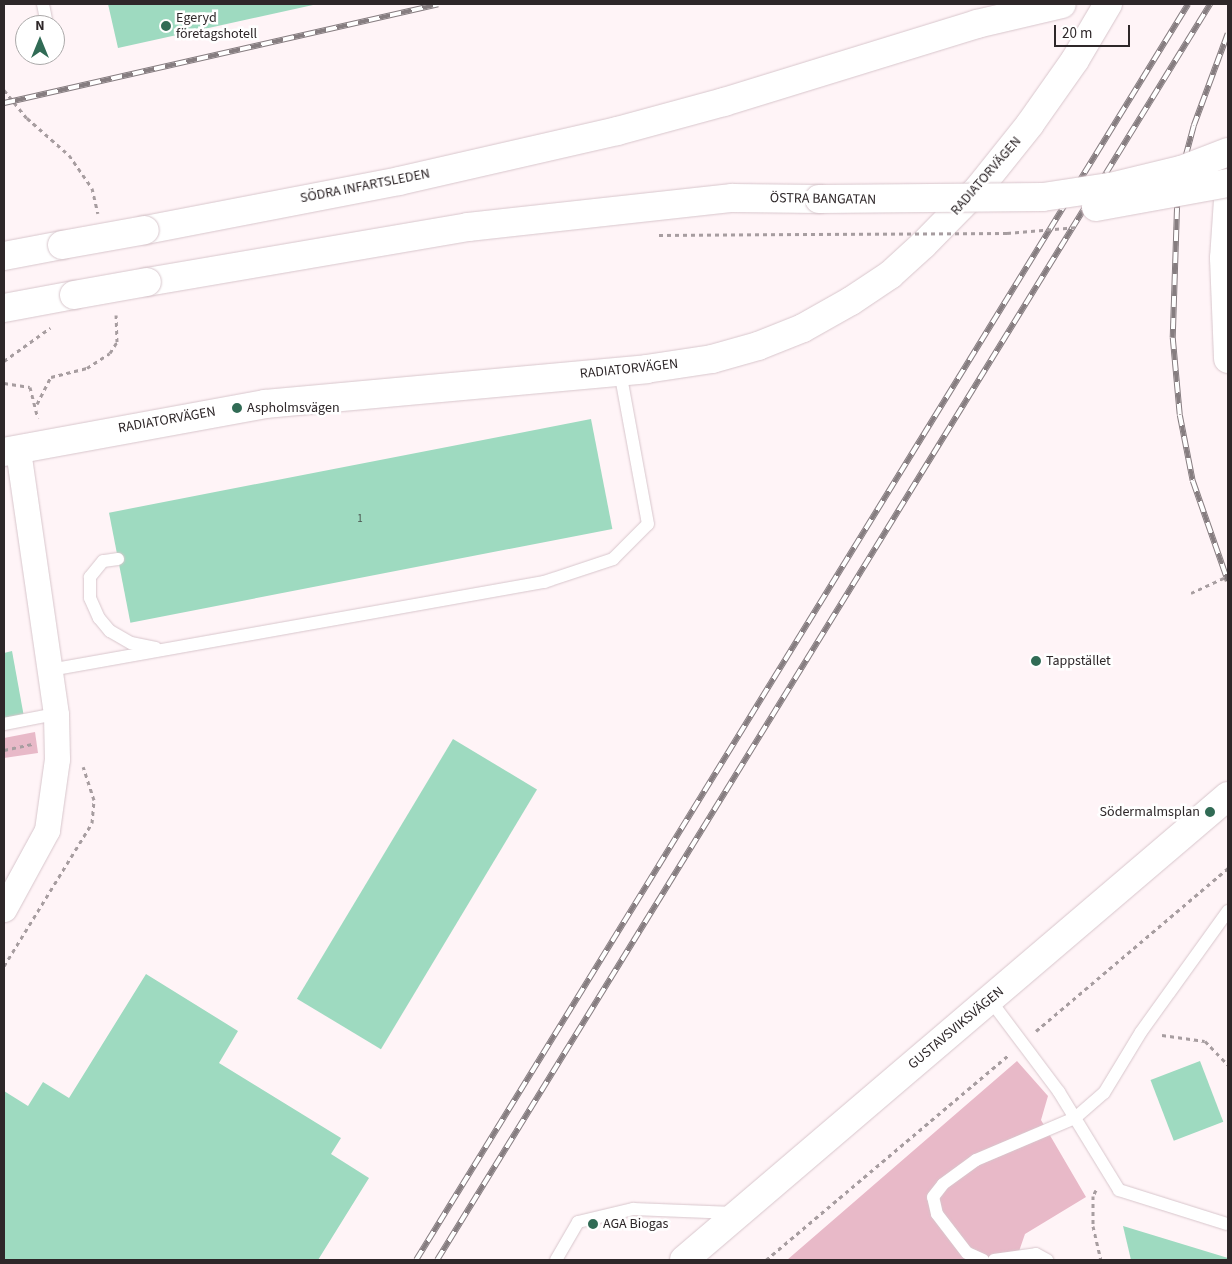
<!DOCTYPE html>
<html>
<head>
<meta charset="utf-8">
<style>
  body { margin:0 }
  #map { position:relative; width:1232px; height:1264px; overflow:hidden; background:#fff4f7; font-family:"Source Sans 3",sans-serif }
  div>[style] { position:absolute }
  .green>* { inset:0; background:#e8b9c8 }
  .building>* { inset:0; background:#9edac0; transform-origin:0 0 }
  .path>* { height:3px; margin-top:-1.5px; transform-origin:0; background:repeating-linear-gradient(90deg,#a79da0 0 4px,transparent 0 8px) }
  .roads { filter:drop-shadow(0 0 1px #d8c6cc) drop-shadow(0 0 1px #d8c6cc) }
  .service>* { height:12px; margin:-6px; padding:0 6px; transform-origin:6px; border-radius:6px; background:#fff }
  .minor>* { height:25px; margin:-12.5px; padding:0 12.5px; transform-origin:12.5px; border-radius:12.5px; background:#fff }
  .tertiary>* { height:28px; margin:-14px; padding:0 14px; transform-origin:14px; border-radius:14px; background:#fff }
  .primary>* { height:28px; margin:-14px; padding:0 14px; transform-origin:14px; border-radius:14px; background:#fff }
  .rail>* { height:5.5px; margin-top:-2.75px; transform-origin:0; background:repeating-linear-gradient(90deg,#fff 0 11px,#867d80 0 22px); box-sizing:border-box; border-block:1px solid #867d80 }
  .path-bridge>* { height:3px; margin-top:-1.5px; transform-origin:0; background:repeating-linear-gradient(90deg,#a79da0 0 4px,transparent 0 8px) }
  .bridges { filter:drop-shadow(0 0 1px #d8c6cc) drop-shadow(0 0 1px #d8c6cc) }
  .primary-bridge>* { height:28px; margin:-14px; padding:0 14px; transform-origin:14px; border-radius:14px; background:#fff }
  .dots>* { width:14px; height:14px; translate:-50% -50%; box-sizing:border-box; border:2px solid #fff; border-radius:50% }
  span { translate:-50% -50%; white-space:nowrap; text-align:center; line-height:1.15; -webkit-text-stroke:5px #fff; paint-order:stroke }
  .number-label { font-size:11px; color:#4a544f }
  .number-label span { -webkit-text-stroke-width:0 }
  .poi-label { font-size:14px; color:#2e2729 }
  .left { translate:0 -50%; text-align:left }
  .right { translate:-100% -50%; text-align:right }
  .street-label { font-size:14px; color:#2e2729 }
  .frame { position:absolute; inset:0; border:5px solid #2e2729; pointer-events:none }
  .north { position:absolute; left:15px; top:15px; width:50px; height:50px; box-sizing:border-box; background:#fff; border:1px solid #aba9a9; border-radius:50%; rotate:0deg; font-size:14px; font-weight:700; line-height:20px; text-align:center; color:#2e2729 }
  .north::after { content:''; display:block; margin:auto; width:18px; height:22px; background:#316b55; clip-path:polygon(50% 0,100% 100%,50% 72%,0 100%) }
  .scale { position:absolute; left:1054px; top:25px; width:76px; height:22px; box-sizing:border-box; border:2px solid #2e2729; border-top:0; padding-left:6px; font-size:15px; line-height:18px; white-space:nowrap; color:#2e2729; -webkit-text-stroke:4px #fff; paint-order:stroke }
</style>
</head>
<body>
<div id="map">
  <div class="green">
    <i style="clip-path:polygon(35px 732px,38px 753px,4px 758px,4px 738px)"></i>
    <i style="clip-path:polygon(1017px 1061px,1048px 1096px,1041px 1120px,1086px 1197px,1025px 1234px,1016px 1260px,787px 1260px)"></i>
  </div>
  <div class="building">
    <i style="clip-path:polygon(108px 4px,313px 4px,313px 5px,118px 48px)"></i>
    <i style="left:591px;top:419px;width:112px;height:491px;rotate:79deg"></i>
    <i style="clip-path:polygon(12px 651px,24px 717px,4px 721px,4px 653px)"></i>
    <i style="left:453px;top:739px;width:98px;height:303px;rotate:31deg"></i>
    <i style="clip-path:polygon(146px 974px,238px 1031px,219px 1063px,341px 1138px,331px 1154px,369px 1178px,318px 1260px,4px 1260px,4px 1091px,28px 1106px,43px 1082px,69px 1098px)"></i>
    <i style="left:1200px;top:1061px;width:65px;height:53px;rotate:69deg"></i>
    <i style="clip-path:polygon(1123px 1226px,1228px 1258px,1228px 1260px,1131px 1260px)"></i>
  </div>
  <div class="path">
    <i style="left:4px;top:90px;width:36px;rotate:51deg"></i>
    <i style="left:27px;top:118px;width:56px;rotate:41.4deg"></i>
    <i style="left:69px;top:155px;width:40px;rotate:55.1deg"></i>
    <i style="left:92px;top:188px;width:26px;rotate:77deg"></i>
    <i style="left:659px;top:235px;width:152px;rotate:-0.4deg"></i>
    <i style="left:4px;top:361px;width:57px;rotate:-35.7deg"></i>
    <i style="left:4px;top:383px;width:26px;rotate:9deg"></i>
    <i style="left:30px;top:387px;width:32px;rotate:76deg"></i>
    <i style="left:37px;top:404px;width:30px;rotate:-63deg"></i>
    <i style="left:51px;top:377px;width:37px;rotate:-14deg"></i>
    <i style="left:87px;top:368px;width:27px;rotate:-33deg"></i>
    <i style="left:110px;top:353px;width:13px;rotate:-58deg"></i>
    <i style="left:117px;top:342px;width:27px;rotate:-92deg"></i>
    <i style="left:1191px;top:593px;width:41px;rotate:-24.7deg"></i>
    <i style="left:4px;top:750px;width:30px;rotate:-12deg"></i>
    <i style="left:4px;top:966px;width:168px;rotate:-58.4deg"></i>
    <i style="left:92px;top:823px;width:23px;rotate:-85deg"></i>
    <i style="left:94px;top:800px;width:35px;rotate:-108deg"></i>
    <i style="left:1036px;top:1031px;width:252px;rotate:-40.3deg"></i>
    <i style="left:1162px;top:1035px;width:43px;rotate:7.9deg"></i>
    <i style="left:1205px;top:1041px;width:33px;rotate:46deg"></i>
    <i style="left:1096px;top:1190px;width:7px;rotate:117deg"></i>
    <i style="left:1093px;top:1196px;width:30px;rotate:90deg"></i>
    <i style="left:1093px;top:1226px;width:35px;rotate:77deg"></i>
    <i style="left:766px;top:1260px;width:318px;rotate:-40.2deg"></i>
  </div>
  <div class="roads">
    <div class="service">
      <i style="left:43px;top:4px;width:21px;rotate:79deg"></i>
      <i style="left:118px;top:559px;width:15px;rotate:172deg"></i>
      <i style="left:103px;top:561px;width:21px;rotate:129deg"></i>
      <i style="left:90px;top:577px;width:21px;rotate:90deg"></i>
      <i style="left:90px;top:598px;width:22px;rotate:66deg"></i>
      <i style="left:99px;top:618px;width:17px;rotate:50deg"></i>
      <i style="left:110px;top:631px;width:24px;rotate:30deg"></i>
      <i style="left:131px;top:643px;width:25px;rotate:11deg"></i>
      <i style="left:50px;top:670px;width:502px;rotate:-10.1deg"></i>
      <i style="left:544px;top:582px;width:73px;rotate:-18.4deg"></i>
      <i style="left:613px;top:559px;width:49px;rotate:-45deg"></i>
      <i style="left:648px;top:524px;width:156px;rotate:-100.4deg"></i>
      <i style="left:4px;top:724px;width:53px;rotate:-10.9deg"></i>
      <i style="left:990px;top:1000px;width:115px;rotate:53.1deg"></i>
      <i style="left:1059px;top:1092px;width:115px;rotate:58.5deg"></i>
      <i style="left:1119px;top:1190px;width:113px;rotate:17.5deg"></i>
      <i style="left:556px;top:1260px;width:44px;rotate:-59.9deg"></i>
      <i style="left:578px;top:1222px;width:57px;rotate:-13.3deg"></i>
      <i style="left:633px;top:1209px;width:101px;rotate:2.3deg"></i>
      <i style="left:983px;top:1260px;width:17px;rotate:-156deg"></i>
      <i style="left:967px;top:1253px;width:49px;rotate:-127.6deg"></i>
      <i style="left:937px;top:1214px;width:17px;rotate:-103deg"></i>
      <i style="left:933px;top:1197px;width:16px;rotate:-52deg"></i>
      <i style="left:943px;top:1184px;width:41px;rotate:-36deg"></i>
      <i style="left:976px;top:1160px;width:108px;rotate:-23deg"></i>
      <i style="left:1075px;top:1118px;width:38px;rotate:-41deg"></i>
      <i style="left:1104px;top:1093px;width:71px;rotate:-58.8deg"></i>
      <i style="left:1141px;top:1032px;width:149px;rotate:-54.3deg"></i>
      <i style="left:994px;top:1260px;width:42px;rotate:-8.1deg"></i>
      <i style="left:1036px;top:1254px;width:13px;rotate:29deg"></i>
    </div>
    <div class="minor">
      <i style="left:4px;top:909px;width:90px;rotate:-61.4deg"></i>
      <i style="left:47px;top:830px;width:72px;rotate:-82deg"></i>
      <i style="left:57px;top:759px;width:45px;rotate:-91.3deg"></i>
      <i style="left:56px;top:714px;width:268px;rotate:-98.2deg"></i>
    </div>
    <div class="tertiary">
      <i style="left:4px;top:452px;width:265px;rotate:-10.4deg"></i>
      <i style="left:265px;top:404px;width:383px;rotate:-5.2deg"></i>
      <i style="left:646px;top:369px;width:67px;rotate:-8.6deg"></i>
      <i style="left:712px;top:359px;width:48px;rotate:-15.8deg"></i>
      <i style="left:758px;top:346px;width:48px;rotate:-21.8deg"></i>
      <i style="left:803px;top:328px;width:55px;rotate:-29.4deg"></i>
      <i style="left:851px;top:301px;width:47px;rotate:-33.7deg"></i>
      <i style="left:890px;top:275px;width:45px;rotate:-42.3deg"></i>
      <i style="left:923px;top:245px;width:80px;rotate:-45.5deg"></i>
      <i style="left:979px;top:188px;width:82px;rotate:-51.4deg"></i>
      <i style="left:1030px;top:124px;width:78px;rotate:-54.9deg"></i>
      <i style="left:1075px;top:60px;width:65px;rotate:-59.5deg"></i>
      <i style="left:684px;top:1260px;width:715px;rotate:-40.46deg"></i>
    </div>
    <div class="primary">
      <i style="left:1228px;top:200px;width:58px;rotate:93.9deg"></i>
      <i style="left:1224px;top:258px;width:101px;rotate:87.7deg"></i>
      <i style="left:145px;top:230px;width:259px;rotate:-10.9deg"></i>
      <i style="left:399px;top:181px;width:224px;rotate:-12.9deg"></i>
      <i style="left:617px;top:131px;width:111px;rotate:-15.2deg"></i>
      <i style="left:724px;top:102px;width:265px;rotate:-17.1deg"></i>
      <i style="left:977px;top:24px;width:87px;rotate:-13.2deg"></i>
      <i style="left:4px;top:256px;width:59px;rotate:-10.7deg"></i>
      <i style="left:147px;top:282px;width:326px;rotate:-9.7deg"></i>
      <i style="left:468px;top:227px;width:266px;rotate:-6.3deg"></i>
      <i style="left:732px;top:198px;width:87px;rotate:0.7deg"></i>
      <i style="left:4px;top:308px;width:71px;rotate:-10.5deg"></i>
    </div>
  </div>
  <div class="rail">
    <i style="left:1228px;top:34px;width:98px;rotate:110.3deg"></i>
    <i style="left:1194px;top:126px;width:62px;rotate:104.9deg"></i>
    <i style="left:1178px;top:186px;width:152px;rotate:91.9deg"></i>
    <i style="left:1173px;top:338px;width:77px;rotate:84.8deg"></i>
    <i style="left:1180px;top:415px;width:67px;rotate:78.9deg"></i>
    <i style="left:1193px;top:481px;width:106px;rotate:70.7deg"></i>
    <i style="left:4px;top:103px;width:445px;rotate:-12.8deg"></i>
    <i style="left:416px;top:1260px;width:1474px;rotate:-58.42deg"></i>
    <i style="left:437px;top:1260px;width:1475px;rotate:-58.39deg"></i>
  </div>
  <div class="path-bridge">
    <i style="left:811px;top:234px;width:196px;rotate:-0.3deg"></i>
    <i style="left:1007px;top:233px;width:71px;rotate:-4.8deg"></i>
  </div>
  <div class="bridges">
    <div class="primary-bridge">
      <i style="left:819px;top:199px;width:224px;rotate:-0.5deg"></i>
      <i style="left:1043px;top:197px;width:68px;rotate:-8.5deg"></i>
      <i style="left:1110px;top:187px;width:73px;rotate:-13.5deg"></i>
      <i style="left:1181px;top:170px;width:50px;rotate:-21deg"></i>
      <i style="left:1096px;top:207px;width:134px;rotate:-10.3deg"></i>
      <i style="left:62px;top:245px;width:84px;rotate:-10.2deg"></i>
      <i style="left:74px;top:295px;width:74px;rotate:-10.1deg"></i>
    </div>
  </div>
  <div class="dots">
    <i style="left:166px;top:26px;background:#316b55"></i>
    <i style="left:237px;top:408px;background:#316b55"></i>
    <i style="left:1036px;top:661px;background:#316b55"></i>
    <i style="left:1210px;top:812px;background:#316b55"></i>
    <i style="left:593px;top:1224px;background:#316b55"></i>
  </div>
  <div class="number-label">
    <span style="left:360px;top:519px">1</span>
  </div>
  <div class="poi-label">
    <span class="left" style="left:176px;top:26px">Egeryd<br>företagshotell</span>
    <span class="left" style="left:247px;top:408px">Aspholmsvägen</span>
    <span class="left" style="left:1046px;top:661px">Tappstället</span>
    <span class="right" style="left:1200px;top:812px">Södermalmsplan</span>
    <span class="left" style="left:603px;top:1224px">AGA Biogas</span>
  </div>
  <div class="street-label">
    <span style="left:986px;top:176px;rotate:-49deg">RADIATORVÄGEN</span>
    <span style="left:365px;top:186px;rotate:-11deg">SÖDRA INFARTSLEDEN</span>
    <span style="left:823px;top:199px;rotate:1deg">ÖSTRA BANGATAN</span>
    <span style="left:629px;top:369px;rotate:-6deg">RADIATORVÄGEN</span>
    <span style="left:167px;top:420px;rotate:-10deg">RADIATORVÄGEN</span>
    <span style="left:956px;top:1028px;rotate:-40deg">GUSTAVSVIKSVÄGEN</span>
  </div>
  <div class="frame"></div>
  <div class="north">N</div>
  <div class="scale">20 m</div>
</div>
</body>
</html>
